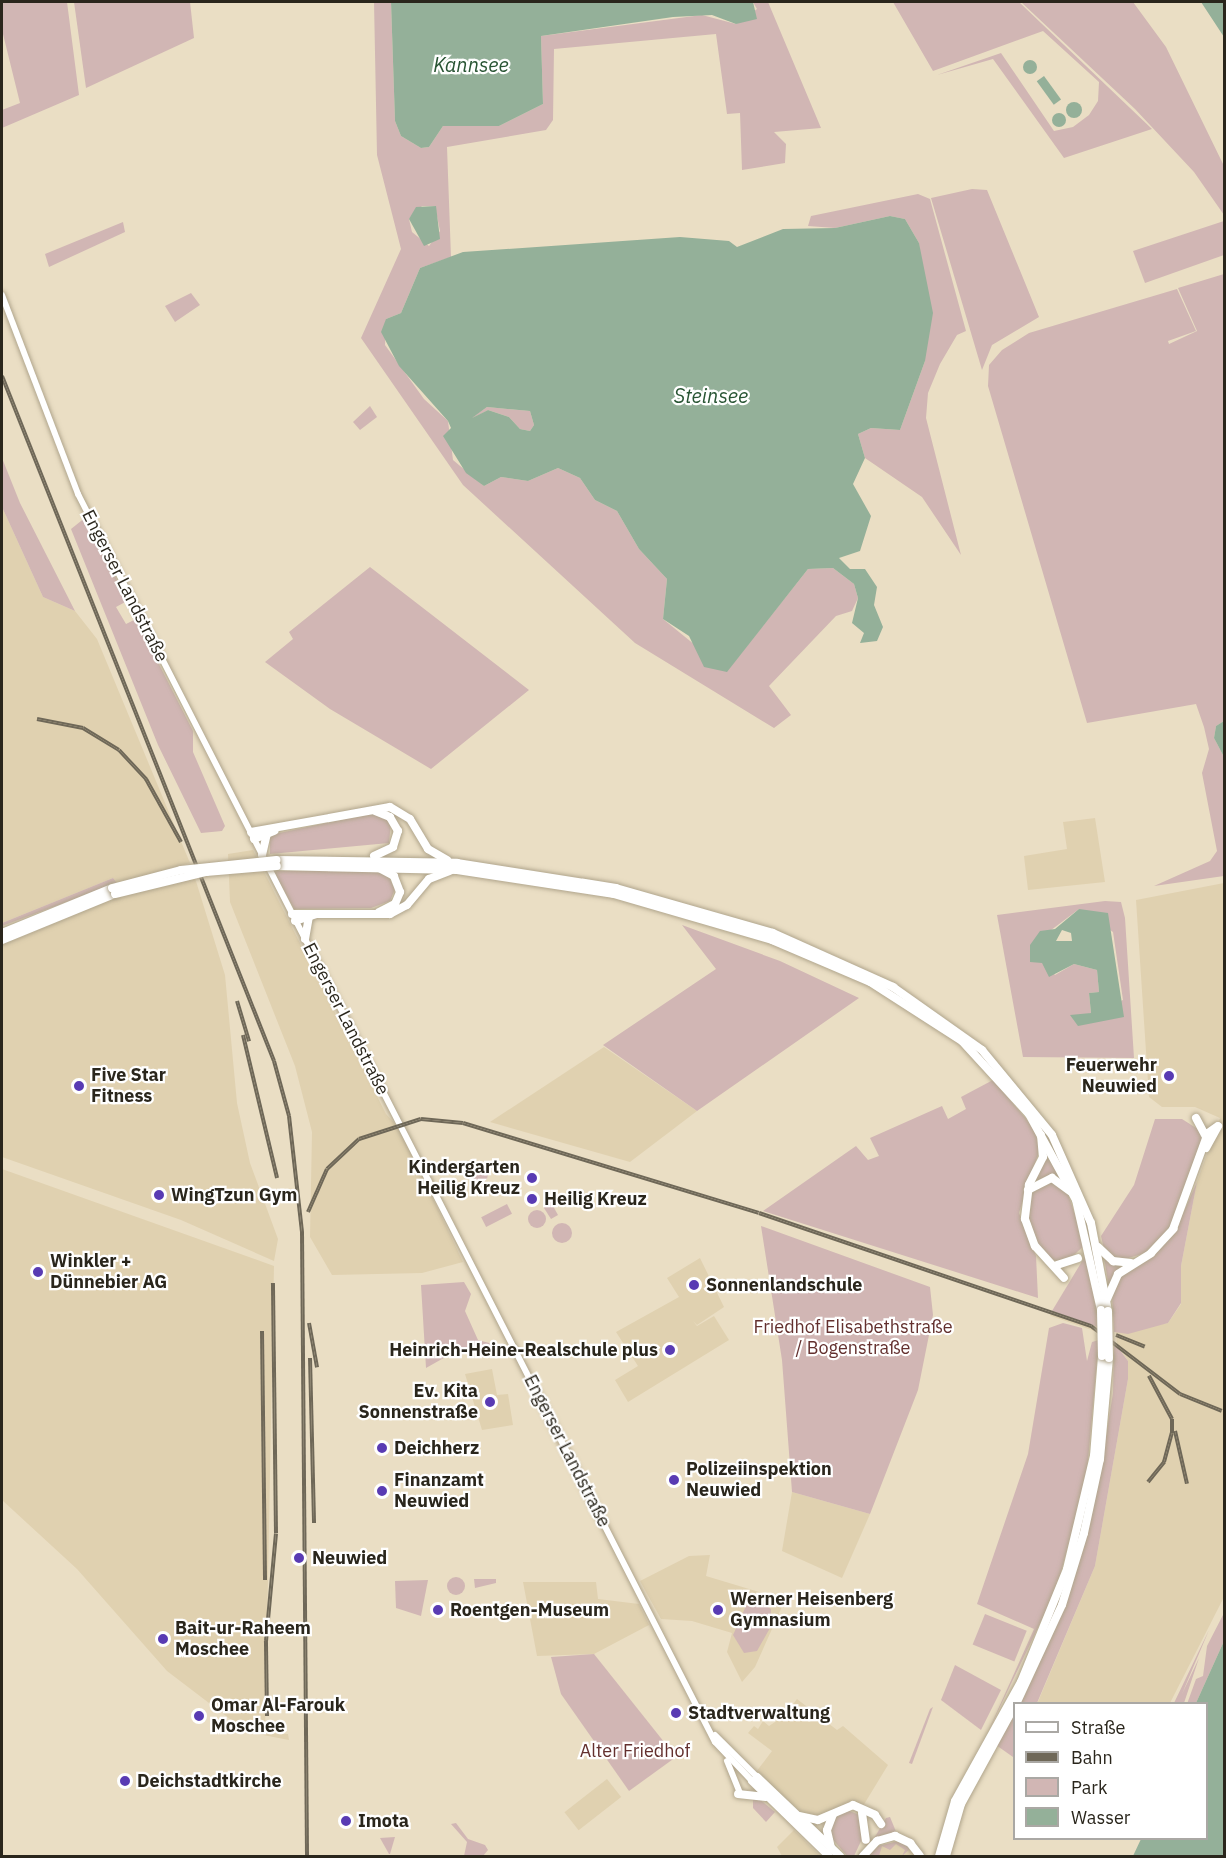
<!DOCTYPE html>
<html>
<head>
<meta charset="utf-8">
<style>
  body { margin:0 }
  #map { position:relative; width:1226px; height:1858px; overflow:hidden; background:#eadec4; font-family:"IBM Plex Sans",sans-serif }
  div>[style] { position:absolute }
  .built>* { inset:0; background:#e0d1b0; transform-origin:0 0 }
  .green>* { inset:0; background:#d1b6b4; transform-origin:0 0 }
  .round { border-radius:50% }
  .water>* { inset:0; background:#94b099; transform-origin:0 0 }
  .roads { filter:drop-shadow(0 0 2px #b0a58c) drop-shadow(0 0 2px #b0a58c) }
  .secondary>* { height:6px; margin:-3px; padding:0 3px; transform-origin:3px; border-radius:3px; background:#fff }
  .highway>* { height:8px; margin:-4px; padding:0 4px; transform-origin:4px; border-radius:4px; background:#fff }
  .rail>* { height:4px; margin-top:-2px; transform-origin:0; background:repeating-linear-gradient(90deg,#fff 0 4.5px,#6f6858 0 9px); box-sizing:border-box; border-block:2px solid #6f6858 }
  .bridges { filter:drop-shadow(0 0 2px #b0a58c) drop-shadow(0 0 2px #b0a58c) }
  .highway-bridge>* { height:8px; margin:-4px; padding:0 4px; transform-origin:4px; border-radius:4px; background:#fff }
  .dots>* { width:16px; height:16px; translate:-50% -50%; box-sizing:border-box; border:3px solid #fff; border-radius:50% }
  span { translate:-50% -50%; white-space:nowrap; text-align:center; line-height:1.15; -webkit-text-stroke:4.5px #fff; paint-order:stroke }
  .street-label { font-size:18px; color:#2a261c }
  .poi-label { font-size:18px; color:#2a261c; font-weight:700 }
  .right { translate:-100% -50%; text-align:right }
  .left { translate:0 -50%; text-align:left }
  .park-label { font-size:18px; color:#63302e }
  .water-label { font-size:20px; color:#295534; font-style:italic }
  .frame { position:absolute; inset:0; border:3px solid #2a261c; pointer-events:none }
  .legend { position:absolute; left:1013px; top:1702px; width:195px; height:138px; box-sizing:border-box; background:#fff; border:2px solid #aaa8a4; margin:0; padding:8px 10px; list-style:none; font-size:18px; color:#2a261c }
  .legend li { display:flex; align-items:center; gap:12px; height:30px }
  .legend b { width:30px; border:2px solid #aaa8a4 }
</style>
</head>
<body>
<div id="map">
  <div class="built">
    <i style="clip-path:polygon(2px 507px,43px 597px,75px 611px,97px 639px,190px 863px,117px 883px,113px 878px,2px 923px)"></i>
    <i style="clip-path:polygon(1095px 818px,1105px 882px,1028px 890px,1024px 856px,1067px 849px,1063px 822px)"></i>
    <i style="clip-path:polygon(253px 850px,386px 1114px,400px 1129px,463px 1262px,422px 1273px,332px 1275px,310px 1237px,312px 1132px,295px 1066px,230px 902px,228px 854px)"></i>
    <i style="clip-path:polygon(195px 878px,225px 975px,237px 1103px,250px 1163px,278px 1239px,274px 1261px,181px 1220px,2px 1157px,2px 945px,118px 897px)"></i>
    <i style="clip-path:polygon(1224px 883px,1224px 1597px,1170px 1703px,1037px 1704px,1095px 1566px,1128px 1379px,1128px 1361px,1117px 1345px,1116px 1332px,1168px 1323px,1181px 1304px,1181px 1266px,1197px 1182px,1220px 1118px,1195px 1107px,1162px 1107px,1149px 1097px,1136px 900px)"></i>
    <i style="clip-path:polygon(604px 1047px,697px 1111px,630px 1162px,490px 1122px)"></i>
    <i style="clip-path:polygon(2px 1169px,274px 1266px,265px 1733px,288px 1734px,289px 1740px,247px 1732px,167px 1671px,77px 1569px,2px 1500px)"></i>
    <i style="clip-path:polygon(700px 1258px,724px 1307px,697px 1325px,693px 1321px,697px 1326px,714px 1316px,729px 1340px,628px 1402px,615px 1380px,638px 1366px,616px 1332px,679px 1297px,667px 1278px)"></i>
    <i style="left:1052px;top:1311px;width:49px;height:5px;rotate:19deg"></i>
    <i style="clip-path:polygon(492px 1369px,497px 1395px,508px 1394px,513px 1425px,482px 1430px,465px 1374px)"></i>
    <i style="clip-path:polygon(792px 1492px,870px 1514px,842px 1578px,782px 1551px)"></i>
    <i style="clip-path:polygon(710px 1555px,706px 1576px,785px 1600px,755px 1667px,742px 1682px,727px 1652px,732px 1633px,692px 1621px,661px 1619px,640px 1581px,689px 1556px)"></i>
    <i style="clip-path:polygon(523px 1582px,596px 1582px,598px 1599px,639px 1604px,649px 1625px,594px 1654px,537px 1656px)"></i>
    <i style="clip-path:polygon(797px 1699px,837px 1730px,843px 1726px,888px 1765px,863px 1806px,847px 1803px,818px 1818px,804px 1815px,756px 1772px,772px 1751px,748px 1733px,754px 1726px,758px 1729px,763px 1721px,769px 1726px,784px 1716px)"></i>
    <i style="left:607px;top:1779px;width:23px;height:54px;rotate:52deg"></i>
    <i style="clip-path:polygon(794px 1830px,820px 1856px,782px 1856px,777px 1847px)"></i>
    <i style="clip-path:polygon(899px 1841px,917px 1856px,868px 1856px,878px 1846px)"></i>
  </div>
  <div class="green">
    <i style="clip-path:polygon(2px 2px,67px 2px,79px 95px,2px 128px,2px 110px,20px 103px,2px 30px)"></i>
    <i style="clip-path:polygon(74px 2px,190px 2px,194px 38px,86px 88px)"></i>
    <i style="clip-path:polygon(evenodd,374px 2px,391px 2px,395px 121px,401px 136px,421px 148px,429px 147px,443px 126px,499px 126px,543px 104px,541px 36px,702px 15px,736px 24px,757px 9px,753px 2px,768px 2px,821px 128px,774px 132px,786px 144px,785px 163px,742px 170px,740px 113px,727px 114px,716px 34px,554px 49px,553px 120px,546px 130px,447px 147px,451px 257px,420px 268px,401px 313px,386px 319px,385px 345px,424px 399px,448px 421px,453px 460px,484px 486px,501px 477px,528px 481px,558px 468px,580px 478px,595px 500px,617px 511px,639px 549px,667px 579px,663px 619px,727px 671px,808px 569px,833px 568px,854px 584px,858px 598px,852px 611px,836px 616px,769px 686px,791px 715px,774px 728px,635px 643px,463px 485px,361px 338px,401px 249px,377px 155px,374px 2px,422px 206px,435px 206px,440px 231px,429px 246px,412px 232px,409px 219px,422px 206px)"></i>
    <i style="clip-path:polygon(893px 2px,1019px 2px,1152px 129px,1064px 158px,993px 59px,937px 75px,1001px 53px,1054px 131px,1073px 127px,1089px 115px,1098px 101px,1099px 82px,1043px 31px,933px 71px)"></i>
    <i style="clip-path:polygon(1021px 2px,1133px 2px,1166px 47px,1224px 166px,1224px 215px,1194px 172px,1135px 109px)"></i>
    <i style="clip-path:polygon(972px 189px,987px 190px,1039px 317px,992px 345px,982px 370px,931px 198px)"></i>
    <i style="clip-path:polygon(918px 194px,930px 199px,966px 331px,957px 335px,940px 364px,928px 393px,926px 418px,961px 555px,922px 497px,865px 458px,858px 434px,871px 428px,900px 430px,925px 361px,919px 243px,905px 219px,890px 216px,835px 228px,808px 226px,811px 216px)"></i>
    <i style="clip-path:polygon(1224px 221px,1224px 255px,1145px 283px,1133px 251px)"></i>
    <i style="clip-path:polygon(123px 222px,125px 232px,49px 267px,45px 254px)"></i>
    <i style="clip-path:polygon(1224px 274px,1224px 721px,1216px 726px,1214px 738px,1224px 757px,1224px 876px,1154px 886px,1210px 861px,1217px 851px,1202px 773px,1209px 749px,1204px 727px,1196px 704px,1087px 723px,988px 386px,989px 365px,1002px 350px,1029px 333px,1177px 289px,1196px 331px,1168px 341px,1169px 344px,1197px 331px,1178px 288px)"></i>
    <i style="clip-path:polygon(191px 293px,200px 305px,175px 322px,165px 306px)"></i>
    <i style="clip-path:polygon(370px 406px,377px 417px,360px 430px,353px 422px)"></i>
    <i style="clip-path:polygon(487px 407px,530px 411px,534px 425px,530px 431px,520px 429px,509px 417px,488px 410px,467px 421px)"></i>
    <i style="clip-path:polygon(2px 458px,20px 503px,75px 611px,43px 597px,2px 507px)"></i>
    <i style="clip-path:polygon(86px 517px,127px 601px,116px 607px,126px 624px,136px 619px,193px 731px,193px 752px,225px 826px,222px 831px,201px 833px,158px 745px,71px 529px)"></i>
    <i style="clip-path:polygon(370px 567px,529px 690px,431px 769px,330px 709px,265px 662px,293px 639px,289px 632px)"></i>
    <i style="clip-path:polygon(373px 813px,391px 822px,389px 843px,270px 854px,270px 835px)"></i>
    <i style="clip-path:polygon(273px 871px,376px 871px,387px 874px,395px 889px,390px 901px,371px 908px,294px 909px)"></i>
    <i style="clip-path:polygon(113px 878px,117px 883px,2px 926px,2px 923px)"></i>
    <i style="clip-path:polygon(evenodd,1105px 901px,1121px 902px,1125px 918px,1134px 1058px,1023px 1057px,997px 915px,1105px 901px,1079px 909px,1113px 932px,1123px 1000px,1071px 1022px,1091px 1013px,1089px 993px,1099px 992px,1097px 970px,1074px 964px,1055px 975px,1030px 946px,1079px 909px)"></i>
    <i style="clip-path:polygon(682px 925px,780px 961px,859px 998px,697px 1111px,603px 1045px,716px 969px)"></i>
    <i style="clip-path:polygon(993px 1080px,1033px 1127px,1040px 1148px,1019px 1213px,1036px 1256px,1038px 1298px,763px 1211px,856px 1146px,868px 1160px,879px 1156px,870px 1138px,942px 1106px,948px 1119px,966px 1109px,961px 1097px)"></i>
    <i style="clip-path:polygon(1155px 1119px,1182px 1119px,1204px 1133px,1171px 1227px,1145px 1253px,1119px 1261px,1104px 1249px,1101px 1236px,1134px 1185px)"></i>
    <i style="clip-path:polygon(1045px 1148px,1065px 1182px,1050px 1176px,1032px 1184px)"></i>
    <i class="round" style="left:468px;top:1164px;width:20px;height:20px"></i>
    <i style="clip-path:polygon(1050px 1180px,1067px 1191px,1085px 1245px,1066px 1262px,1051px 1260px,1038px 1246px,1027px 1215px,1030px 1193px)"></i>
    <i style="clip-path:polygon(1197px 1182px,1181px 1266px,1181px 1303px,1168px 1323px,1128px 1334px,1114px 1332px,1112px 1295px,1118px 1277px,1177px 1227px)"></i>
    <i style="clip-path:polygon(548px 1197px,558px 1215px,551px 1219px,544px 1208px)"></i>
    <i style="left:507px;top:1204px;width:11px;height:29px;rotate:63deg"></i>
    <i class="round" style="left:528px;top:1210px;width:18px;height:18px"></i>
    <i class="round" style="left:552px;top:1223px;width:20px;height:20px"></i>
    <i style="clip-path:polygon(761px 1226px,930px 1287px,933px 1315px,918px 1390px,870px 1514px,792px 1492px,782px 1360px)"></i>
    <i style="clip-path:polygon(1087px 1253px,1097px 1310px,1098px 1327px,1052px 1311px)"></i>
    <i style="clip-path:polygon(1104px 1257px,1126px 1264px,1109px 1288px)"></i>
    <i style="clip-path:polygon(464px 1282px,471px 1294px,465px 1311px,478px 1340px,493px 1344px,496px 1352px,449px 1355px,426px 1368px,421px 1285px)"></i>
    <i style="clip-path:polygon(1063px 1323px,1082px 1328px,1087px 1361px,1092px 1342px,1099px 1340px,1086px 1482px,1056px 1590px,987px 1734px,1034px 1629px,977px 1604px,1028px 1454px,1049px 1328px)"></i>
    <i style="clip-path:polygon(1114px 1342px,1128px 1361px,1128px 1379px,1095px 1566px,1037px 1703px,1019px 1704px,1055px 1629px,1098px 1486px,1113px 1393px)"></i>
    <i class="round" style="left:447px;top:1577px;width:18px;height:18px"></i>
    <i style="clip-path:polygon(474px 1579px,496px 1579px,496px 1583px,475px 1588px)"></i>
    <i style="clip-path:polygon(428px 1580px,421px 1616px,396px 1608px,395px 1581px)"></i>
    <i style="clip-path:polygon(759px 1601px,771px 1609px,770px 1628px,757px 1651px,744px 1653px,733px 1635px,746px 1606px)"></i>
    <i style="clip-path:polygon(1224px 1613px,1224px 1641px,1196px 1703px,1187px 1704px,1196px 1679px,1203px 1676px,1207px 1646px)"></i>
    <i style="left:985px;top:1614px;width:45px;height:33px;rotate:22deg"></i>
    <i style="clip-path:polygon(1209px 1630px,1182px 1694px,1199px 1658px,1184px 1703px,1174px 1703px)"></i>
    <i style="clip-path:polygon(594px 1654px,676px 1757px,629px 1791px,561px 1694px,551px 1657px)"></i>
    <i style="clip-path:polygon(955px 1665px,1001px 1690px,981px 1730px,941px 1700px)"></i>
    <i style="clip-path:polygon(933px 1707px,912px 1764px,909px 1763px,930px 1709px)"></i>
    <i style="clip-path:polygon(1014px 1711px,1014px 1753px,1013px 1757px,996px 1745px)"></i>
    <i style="clip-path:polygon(753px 1794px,775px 1812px,766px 1822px,753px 1808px)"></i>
    <i style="clip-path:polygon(847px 1810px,862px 1816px,862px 1839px,854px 1856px,847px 1856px,830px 1836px,831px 1819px)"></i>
    <i style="clip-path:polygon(890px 1817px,897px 1834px,872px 1842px,886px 1818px)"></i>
    <i style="clip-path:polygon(456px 1823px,468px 1839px,485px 1845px,488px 1850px,483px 1856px,464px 1856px,467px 1842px,451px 1824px)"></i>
    <i style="clip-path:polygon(395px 1837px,390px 1854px,389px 1854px,380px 1838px)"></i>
    <i style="clip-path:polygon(899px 1841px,912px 1847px,902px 1856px,905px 1850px,896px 1844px,890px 1850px,882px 1846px,879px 1856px,868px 1856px,878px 1846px)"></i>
  </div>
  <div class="water">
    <i style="clip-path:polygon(391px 2px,753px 2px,757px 19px,736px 24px,712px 15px,673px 17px,541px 36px,543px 104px,499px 126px,443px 126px,429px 147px,421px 148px,401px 136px,395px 121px)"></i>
    <i style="clip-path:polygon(1201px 2px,1224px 2px,1224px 38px,1224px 37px)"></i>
    <i class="round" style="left:1023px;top:60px;width:14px;height:14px"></i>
    <i style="left:1044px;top:76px;width:29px;height:9px;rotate:54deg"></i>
    <i class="round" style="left:1066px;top:102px;width:16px;height:16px"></i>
    <i class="round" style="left:1052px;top:113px;width:14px;height:14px"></i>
    <i style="clip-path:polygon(436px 206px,440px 239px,424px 246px,409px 219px,416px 207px)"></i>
    <i style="clip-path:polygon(evenodd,890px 216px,905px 219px,919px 243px,933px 313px,925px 361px,900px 430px,871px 428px,858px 434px,865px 458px,853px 484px,871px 516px,860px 551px,839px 558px,850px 569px,865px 569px,877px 587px,874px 605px,883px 627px,877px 641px,860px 643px,864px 633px,852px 623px,858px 598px,854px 584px,833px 568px,808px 569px,727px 672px,704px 667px,689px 636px,663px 619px,667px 579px,639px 549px,617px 511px,595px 500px,580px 478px,558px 468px,528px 481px,501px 477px,484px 486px,466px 473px,443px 436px,451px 428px,448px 421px,399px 366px,381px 332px,386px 319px,401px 313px,420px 268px,463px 252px,680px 237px,729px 241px,737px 247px,783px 229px,835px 228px,890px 216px,487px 407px,530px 411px,534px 425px,530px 431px,520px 429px,509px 417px,488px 410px,472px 418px,487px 407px)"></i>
    <i style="clip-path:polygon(1224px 721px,1224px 757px,1214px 738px,1216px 726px)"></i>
    <i style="clip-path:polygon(evenodd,1079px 909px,1108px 913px,1124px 1017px,1078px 1026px,1070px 1015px,1091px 1013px,1089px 993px,1099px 992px,1097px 970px,1074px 964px,1049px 977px,1042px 963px,1030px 962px,1030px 945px,1040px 931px,1055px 929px,1079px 909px,1062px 930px,1071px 933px,1072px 941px,1056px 941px,1062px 930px)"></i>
    <i style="clip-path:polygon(1224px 1641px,1224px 1856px,1133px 1856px,1141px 1839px,1206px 1838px,1206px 1704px,1196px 1703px)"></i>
  </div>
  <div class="roads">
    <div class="secondary">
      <i style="left:2px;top:295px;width:213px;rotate:69.1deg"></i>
      <i style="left:78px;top:494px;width:1401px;rotate:62.96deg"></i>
      <i style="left:715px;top:1742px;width:54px;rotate:46.5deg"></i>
      <i style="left:715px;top:1735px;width:59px;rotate:45deg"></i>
      <i style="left:727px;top:1761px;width:35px;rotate:68deg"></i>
    </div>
    <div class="highway">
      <i style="left:251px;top:832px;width:141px;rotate:-10.2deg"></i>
      <i style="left:390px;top:807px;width:23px;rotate:31deg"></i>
      <i style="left:410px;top:819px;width:35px;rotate:59deg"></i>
      <i style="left:428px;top:849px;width:22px;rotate:30deg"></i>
      <i style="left:254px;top:839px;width:22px;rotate:-22deg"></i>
      <i style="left:262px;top:855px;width:23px;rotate:-77deg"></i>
      <i style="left:374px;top:856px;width:21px;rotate:-25deg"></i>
      <i style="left:393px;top:847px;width:17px;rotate:-73deg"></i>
      <i style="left:398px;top:831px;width:16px;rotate:-120deg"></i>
      <i style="left:390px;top:817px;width:16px;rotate:-158deg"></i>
      <i style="left:276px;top:860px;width:181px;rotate:0.9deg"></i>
      <i style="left:457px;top:863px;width:161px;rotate:8.9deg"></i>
      <i style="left:616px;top:888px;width:163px;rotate:16deg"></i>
      <i style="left:773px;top:933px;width:132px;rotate:24.2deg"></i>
      <i style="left:893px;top:987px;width:109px;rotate:35.3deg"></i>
      <i style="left:982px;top:1050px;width:110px;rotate:50.5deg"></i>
      <i style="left:1052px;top:1135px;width:96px;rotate:66.1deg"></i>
      <i style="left:1091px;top:1223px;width:90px;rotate:79.1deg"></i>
      <i style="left:277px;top:866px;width:180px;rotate:1.3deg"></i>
      <i style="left:457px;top:870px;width:159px;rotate:8.7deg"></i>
      <i style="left:614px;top:894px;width:165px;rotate:16.2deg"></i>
      <i style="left:772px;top:940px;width:107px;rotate:23.2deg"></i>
      <i style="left:870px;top:982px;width:109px;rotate:32.7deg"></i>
      <i style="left:962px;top:1041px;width:99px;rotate:47.5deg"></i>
      <i style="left:1029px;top:1114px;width:98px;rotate:61.3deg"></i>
      <i style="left:1076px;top:1200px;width:113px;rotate:77.2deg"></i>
      <i style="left:379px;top:912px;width:18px;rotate:-27deg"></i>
      <i style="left:395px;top:904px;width:13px;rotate:-67deg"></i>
      <i style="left:400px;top:892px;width:17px;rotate:-111deg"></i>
      <i style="left:394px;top:876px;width:17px;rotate:-152deg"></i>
      <i style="left:292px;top:914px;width:98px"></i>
      <i style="left:390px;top:914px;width:19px;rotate:-28deg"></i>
      <i style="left:407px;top:905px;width:34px;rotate:-50deg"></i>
      <i style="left:429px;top:879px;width:22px;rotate:-21deg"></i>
      <i style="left:295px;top:921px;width:22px;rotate:-18deg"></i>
      <i style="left:2px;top:933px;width:119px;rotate:-22.2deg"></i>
      <i style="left:305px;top:939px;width:22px;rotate:-80deg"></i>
      <i style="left:2px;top:940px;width:122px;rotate:-22.2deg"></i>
      <i style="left:1196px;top:1118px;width:21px;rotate:62deg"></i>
      <i style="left:1041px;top:1135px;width:22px;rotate:85deg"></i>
      <i style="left:1043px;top:1157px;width:31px;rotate:117deg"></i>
      <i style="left:1029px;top:1185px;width:34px;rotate:97deg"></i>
      <i style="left:1025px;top:1219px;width:29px;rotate:70deg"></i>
      <i style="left:1035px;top:1246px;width:43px;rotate:47.8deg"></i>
      <i style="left:1206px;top:1148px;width:25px;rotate:-61deg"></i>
      <i style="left:1028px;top:1190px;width:27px;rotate:-27deg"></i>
      <i style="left:1052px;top:1178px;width:22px;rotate:36deg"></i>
      <i style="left:1098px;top:1247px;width:21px;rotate:43deg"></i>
      <i style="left:1113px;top:1261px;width:18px;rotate:6deg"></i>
      <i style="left:1057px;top:1265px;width:22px;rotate:-18deg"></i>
      <i style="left:1107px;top:1299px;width:27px;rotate:-66deg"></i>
      <i style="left:1118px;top:1274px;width:39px;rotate:-32deg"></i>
      <i style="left:1151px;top:1253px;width:33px;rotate:-47deg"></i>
      <i style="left:1173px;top:1229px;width:102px;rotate:-70deg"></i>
      <i style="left:1208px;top:1133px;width:12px;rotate:-35deg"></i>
      <i style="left:1016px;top:1704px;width:109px;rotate:-65.1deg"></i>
      <i style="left:1062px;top:1605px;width:75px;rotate:-73deg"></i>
      <i style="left:1084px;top:1533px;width:76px;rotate:-77.8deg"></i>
      <i style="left:1100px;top:1459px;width:101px;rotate:-84.9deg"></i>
      <i style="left:757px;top:1777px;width:115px;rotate:43.6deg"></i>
      <i style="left:752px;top:1781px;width:107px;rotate:44.2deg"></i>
      <i style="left:738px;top:1794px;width:28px;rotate:6deg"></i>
      <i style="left:862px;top:1813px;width:27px;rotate:82deg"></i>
      <i style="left:799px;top:1816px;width:19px;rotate:12deg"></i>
      <i style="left:818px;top:1820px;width:38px;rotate:-23deg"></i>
      <i style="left:853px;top:1805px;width:24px;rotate:24deg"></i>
      <i style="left:875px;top:1815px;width:11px;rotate:56deg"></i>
      <i style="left:831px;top:1848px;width:18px;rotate:-103deg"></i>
      <i style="left:827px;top:1830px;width:17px;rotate:-69deg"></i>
      <i style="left:863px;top:1856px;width:21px;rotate:-47deg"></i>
      <i style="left:877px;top:1841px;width:19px;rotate:-16deg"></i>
      <i style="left:895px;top:1836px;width:17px;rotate:25deg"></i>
      <i style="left:910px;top:1843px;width:16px;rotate:52deg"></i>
      <i style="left:939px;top:1856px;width:57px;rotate:-73.8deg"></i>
      <i style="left:955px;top:1801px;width:136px;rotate:-61deg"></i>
      <i style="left:1021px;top:1682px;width:122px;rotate:-67.8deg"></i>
      <i style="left:1067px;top:1569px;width:116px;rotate:-76.6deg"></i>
      <i style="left:1094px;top:1456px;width:100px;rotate:-85.4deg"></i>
      <i style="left:946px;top:1856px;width:54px;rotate:-73.9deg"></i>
      <i style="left:961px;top:1804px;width:111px;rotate:-61.3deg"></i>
    </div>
  </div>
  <div class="rail">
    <i style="left:2px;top:376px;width:737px;rotate:68.34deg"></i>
    <i style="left:274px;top:1061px;width:57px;rotate:74.7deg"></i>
    <i style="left:289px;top:1116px;width:117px;rotate:83.6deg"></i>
    <i style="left:302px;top:1232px;width:624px;rotate:89.54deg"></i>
    <i style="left:37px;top:719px;width:47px;rotate:11.1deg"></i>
    <i style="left:83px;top:728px;width:42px;rotate:31.4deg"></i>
    <i style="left:119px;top:750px;width:40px;rotate:47deg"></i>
    <i style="left:146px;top:779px;width:72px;rotate:60.9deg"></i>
    <i style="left:237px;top:1001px;width:42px;rotate:73.3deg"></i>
    <i style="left:243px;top:1035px;width:147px;rotate:76.6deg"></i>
    <i style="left:308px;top:1212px;width:47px;rotate:-66.2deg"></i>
    <i style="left:327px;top:1169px;width:44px;rotate:-43.2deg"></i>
    <i style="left:359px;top:1139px;width:65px;rotate:-17.9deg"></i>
    <i style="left:421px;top:1119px;width:42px;rotate:5.4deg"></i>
    <i style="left:463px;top:1123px;width:309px;rotate:16.9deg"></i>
    <i style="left:759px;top:1213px;width:351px;rotate:18.8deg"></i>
    <i style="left:1091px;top:1326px;width:112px;rotate:37.4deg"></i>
    <i style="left:1180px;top:1394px;width:45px;rotate:22deg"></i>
    <i style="left:309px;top:1323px;width:45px;rotate:79.7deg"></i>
    <i style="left:262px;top:1331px;width:249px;rotate:89.3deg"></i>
    <i style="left:1116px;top:1335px;width:31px;rotate:22deg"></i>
    <i style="left:310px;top:1358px;width:165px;rotate:88.6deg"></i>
    <i style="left:1175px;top:1431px;width:54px;rotate:77.2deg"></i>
    <i style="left:1148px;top:1482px;width:26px;rotate:-51deg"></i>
    <i style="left:1164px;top:1462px;width:30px;rotate:-75deg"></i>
    <i style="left:1172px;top:1433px;width:14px;rotate:-90deg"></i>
    <i style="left:1172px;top:1419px;width:49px;rotate:-118.1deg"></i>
    <i style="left:267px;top:1716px;width:75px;rotate:-90.8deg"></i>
    <i style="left:266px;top:1641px;width:108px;rotate:-84.7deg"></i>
    <i style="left:276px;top:1533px;width:250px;rotate:-90.7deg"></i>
  </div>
  <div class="bridges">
    <div class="highway-bridge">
      <i style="left:112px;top:888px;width:71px;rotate:-14.6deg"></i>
      <i style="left:181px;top:870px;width:96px;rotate:-6deg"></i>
      <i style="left:115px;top:894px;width:94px;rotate:-13.6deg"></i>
      <i style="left:206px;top:872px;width:71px;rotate:-4.8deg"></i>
      <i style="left:1101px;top:1310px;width:46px;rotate:88.8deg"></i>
      <i style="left:1108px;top:1311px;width:47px;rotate:88.8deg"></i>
    </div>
  </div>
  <div class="dots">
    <i style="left:1169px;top:1076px;background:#593bb3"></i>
    <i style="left:79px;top:1086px;background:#593bb3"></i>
    <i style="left:532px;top:1178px;background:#593bb3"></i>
    <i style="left:159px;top:1195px;background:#593bb3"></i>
    <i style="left:532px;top:1199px;background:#593bb3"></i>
    <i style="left:38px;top:1272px;background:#593bb3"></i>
    <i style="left:694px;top:1285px;background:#593bb3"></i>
    <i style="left:670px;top:1350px;background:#593bb3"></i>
    <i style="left:490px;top:1402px;background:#593bb3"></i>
    <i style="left:382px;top:1448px;background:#593bb3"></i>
    <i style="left:674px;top:1480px;background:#593bb3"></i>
    <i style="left:382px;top:1491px;background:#593bb3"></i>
    <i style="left:299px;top:1558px;background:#593bb3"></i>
    <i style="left:438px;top:1610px;background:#593bb3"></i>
    <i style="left:718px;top:1610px;background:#593bb3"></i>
    <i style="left:163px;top:1639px;background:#593bb3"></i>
    <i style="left:676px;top:1713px;background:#593bb3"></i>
    <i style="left:199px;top:1716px;background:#593bb3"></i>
    <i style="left:125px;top:1781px;background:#593bb3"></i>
    <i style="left:346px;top:1821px;background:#593bb3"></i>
  </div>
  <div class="street-label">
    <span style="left:125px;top:586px;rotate:63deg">Engerser Landstraße</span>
    <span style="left:346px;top:1019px;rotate:63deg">Engerser Landstraße</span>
    <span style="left:567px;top:1451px;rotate:63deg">Engerser Landstraße</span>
  </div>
  <div class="poi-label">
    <span class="right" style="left:1157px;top:1076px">Feuerwehr<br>Neuwied</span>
    <span class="left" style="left:91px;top:1086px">Five Star<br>Fitness</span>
    <span class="right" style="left:520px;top:1178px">Kindergarten<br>Heilig Kreuz</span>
    <span class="left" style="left:171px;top:1195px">WingTzun Gym</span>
    <span class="left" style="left:544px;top:1199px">Heilig Kreuz</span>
    <span class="left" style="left:50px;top:1272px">Winkler +<br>Dünnebier AG</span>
    <span class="left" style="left:706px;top:1285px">Sonnenlandschule</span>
    <span class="right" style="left:658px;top:1350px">Heinrich-Heine-Realschule plus</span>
    <span class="right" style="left:478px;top:1402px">Ev. Kita<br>Sonnenstraße</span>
    <span class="left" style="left:394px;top:1448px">Deichherz</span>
    <span class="left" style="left:686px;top:1480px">Polizeiinspektion<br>Neuwied</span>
    <span class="left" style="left:394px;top:1491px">Finanzamt<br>Neuwied</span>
    <span class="left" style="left:312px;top:1558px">Neuwied</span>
    <span class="left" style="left:730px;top:1610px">Werner Heisenberg<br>Gymnasium</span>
    <span class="left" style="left:450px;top:1610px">Roentgen-Museum</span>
    <span class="left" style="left:175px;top:1639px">Bait-ur-Raheem<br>Moschee</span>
    <span class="left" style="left:211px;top:1716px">Omar Al-Farouk<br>Moschee</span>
    <span class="left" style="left:688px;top:1713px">Stadtverwaltung</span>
    <span class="left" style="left:137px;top:1781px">Deichstadtkirche</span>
    <span class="left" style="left:358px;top:1821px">Imota</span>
  </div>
  <div class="park-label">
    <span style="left:853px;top:1338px">Friedhof Elisabethstraße<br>/ Bogenstraße</span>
    <span style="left:635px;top:1751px">Alter Friedhof</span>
  </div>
  <div class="water-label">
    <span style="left:471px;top:64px">Kannsee</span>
    <span style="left:711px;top:395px">Steinsee</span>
  </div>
  <div class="frame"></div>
  <ul class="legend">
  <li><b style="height:8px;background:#fff"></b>Straße</li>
  <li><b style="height:8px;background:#6f6858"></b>Bahn</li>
  <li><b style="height:16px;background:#d1b6b4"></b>Park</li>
  <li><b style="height:16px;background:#94b099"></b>Wasser</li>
  </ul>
</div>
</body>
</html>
